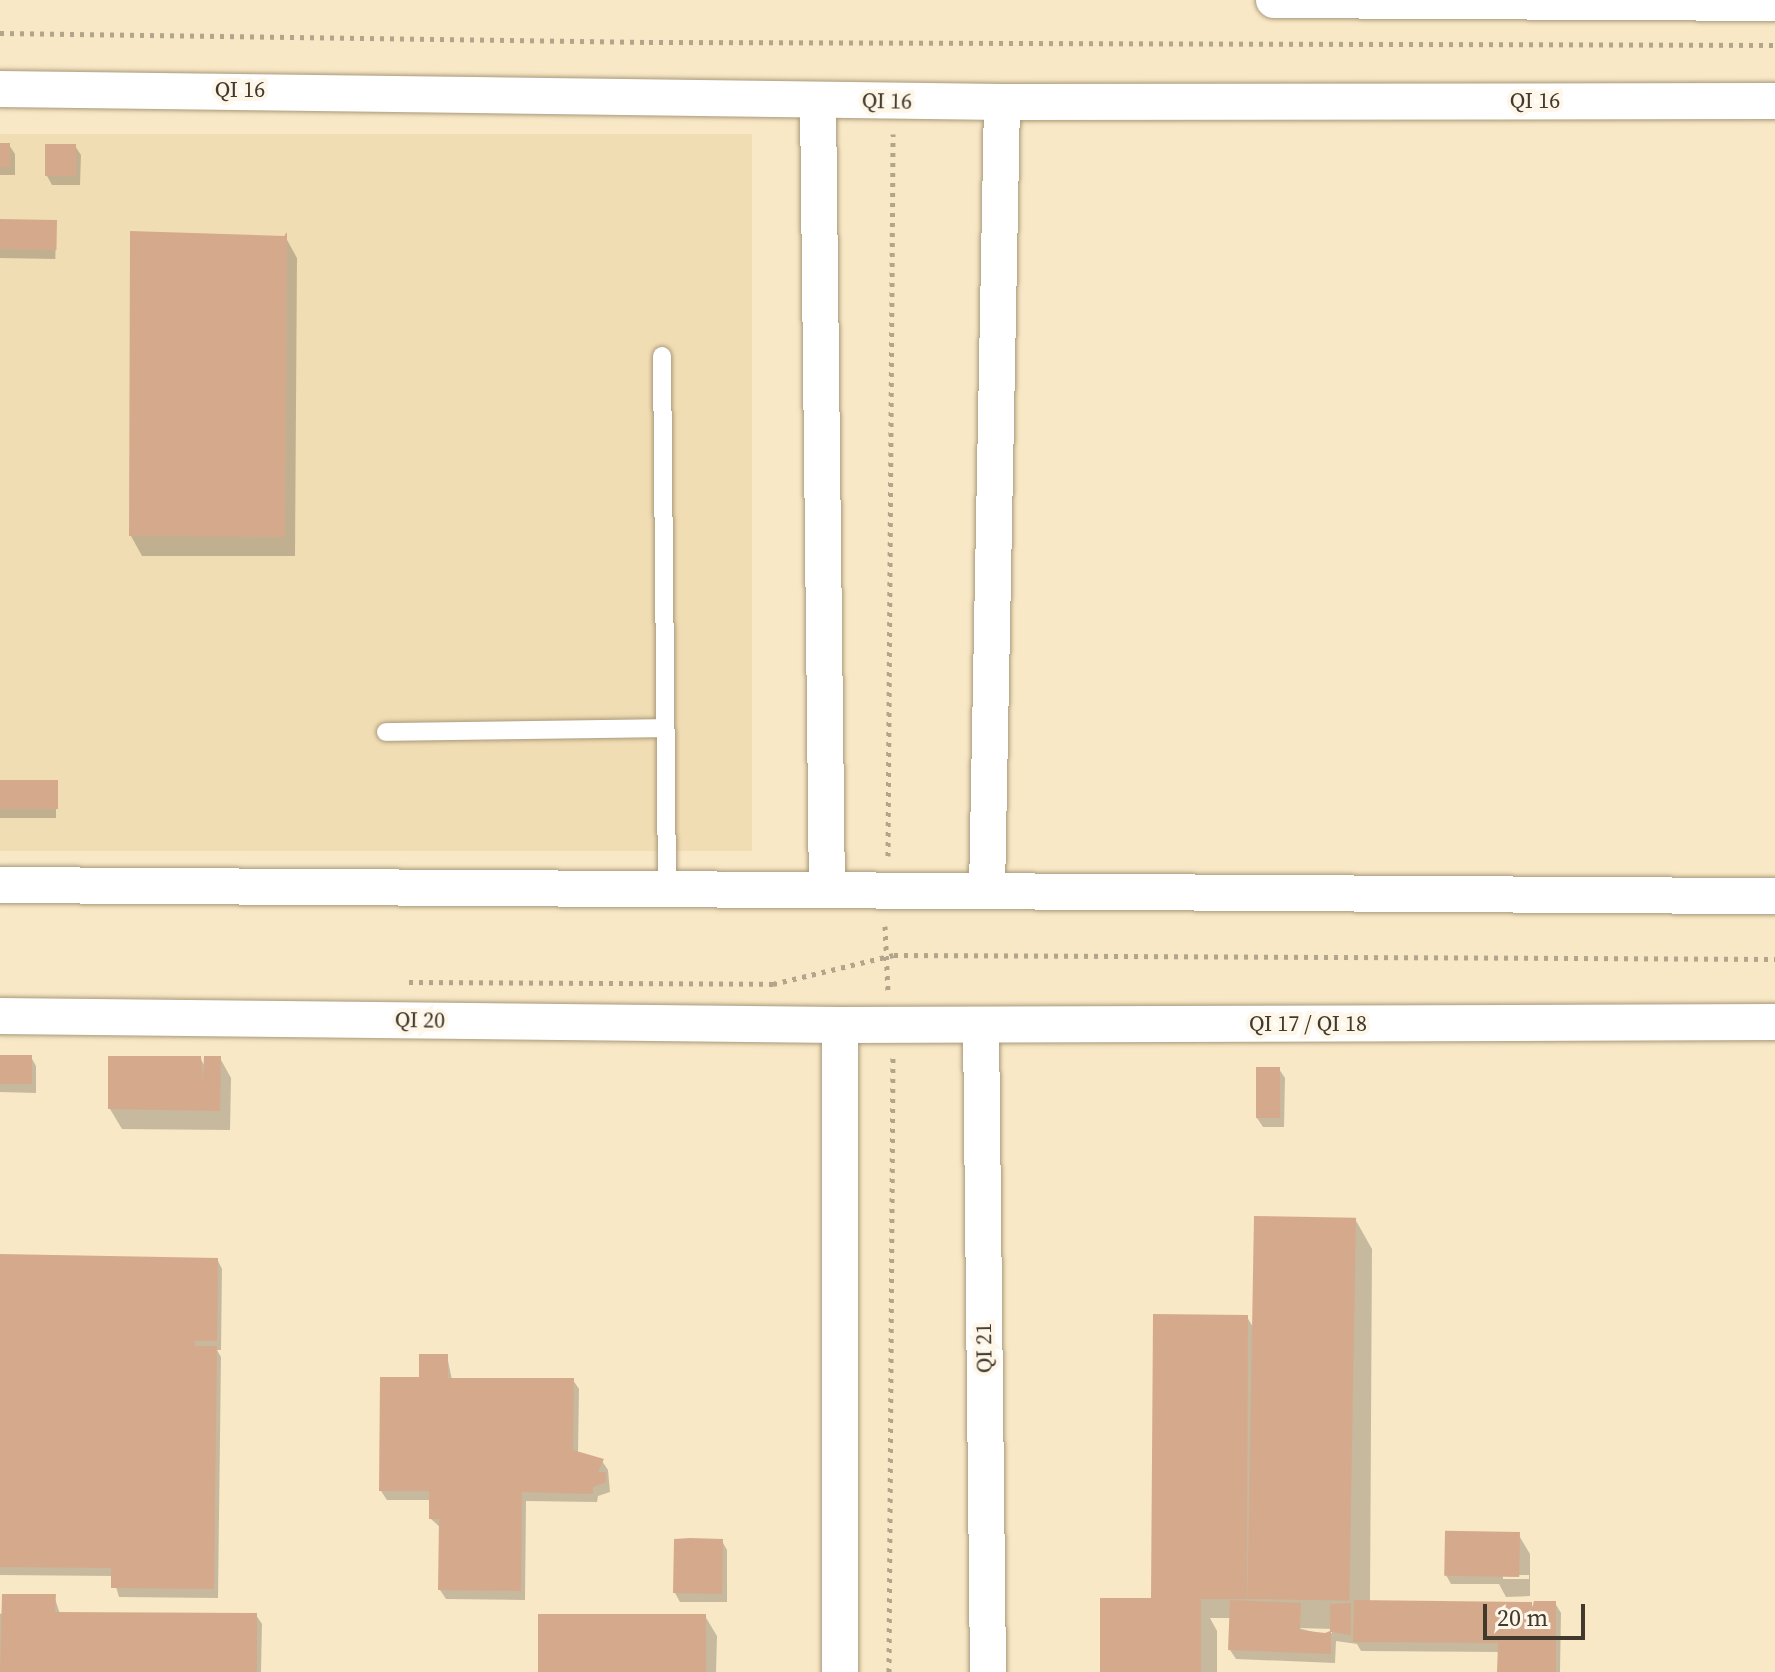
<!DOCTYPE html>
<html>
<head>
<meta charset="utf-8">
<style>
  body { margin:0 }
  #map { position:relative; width:1775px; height:1672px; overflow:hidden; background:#f8e8c6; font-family:"Source Serif 4",serif }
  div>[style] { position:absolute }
  .built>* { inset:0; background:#f1ddb4; transform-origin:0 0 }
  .shadow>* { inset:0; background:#0003; transform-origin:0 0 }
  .building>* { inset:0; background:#d5aa8c; transform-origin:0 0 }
  .path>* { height:5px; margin-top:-2.5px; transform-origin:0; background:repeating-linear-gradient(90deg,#b2a58b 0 4px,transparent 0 10px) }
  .roads { filter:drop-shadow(0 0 2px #a9997a) drop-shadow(0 0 2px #a9997a) }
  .service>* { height:18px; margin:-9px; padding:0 9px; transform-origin:9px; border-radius:9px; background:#fff }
  .minor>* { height:36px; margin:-18px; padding:0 18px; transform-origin:18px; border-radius:18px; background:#fff }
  span { translate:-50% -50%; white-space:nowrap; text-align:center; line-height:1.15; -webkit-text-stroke:8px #fdf6e9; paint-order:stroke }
  .street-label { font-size:22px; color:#40392c }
  .scale { position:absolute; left:1483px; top:1604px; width:102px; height:36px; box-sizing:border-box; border:4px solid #40392c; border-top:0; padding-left:10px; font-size:24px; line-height:28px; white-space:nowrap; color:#40392c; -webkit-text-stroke:6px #fdf6e9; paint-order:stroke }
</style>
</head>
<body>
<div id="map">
  <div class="built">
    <i style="left:0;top:134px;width:752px;height:717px"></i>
  </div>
  <div class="shadow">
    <i style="clip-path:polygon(0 145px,9px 145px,15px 154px,15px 175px,0 175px)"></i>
    <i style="clip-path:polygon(75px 146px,81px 155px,80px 185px,52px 185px,47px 176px)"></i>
    <i style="left:0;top:221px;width:56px;height:37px;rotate:1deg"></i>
    <i style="clip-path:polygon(132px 233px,286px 238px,297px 258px,295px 556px,142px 556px,131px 536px)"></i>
    <i style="left:0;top:782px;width:56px;height:36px"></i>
    <i style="clip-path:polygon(0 1057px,31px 1057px,36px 1066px,36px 1093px,0 1092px)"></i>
    <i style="clip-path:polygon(200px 1058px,206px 1068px,220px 1058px,231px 1078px,230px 1130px,122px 1129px,110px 1109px)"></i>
    <i style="clip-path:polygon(1279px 1069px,1285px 1078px,1284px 1127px,1263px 1127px,1257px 1118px)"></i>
    <i style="clip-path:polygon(evenodd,1355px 1219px,1372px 1249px,1370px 1602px,1531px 1604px,1534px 1609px,1555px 1603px,1561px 1613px,1560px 1672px,1500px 1672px,1500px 1652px,1361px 1651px,1357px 1644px,1336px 1641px,1335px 1663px,1236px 1659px,1230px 1650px,1231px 1618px,1210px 1618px,1217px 1631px,1217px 1672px,1102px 1672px,1155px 1600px,1247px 1317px,1256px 1332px,1355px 1219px,1298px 1628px,1332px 1629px,1332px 1633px,1325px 1635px,1298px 1628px)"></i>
    <i style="clip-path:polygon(0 1256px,217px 1259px,222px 1269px,221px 1350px,217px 1350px,221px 1357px,218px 1598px,119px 1597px,113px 1576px,0 1575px)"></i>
    <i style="clip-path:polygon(447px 1356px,452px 1380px,573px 1380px,579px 1389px,578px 1453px,602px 1461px,608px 1470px,610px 1492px,598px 1496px,597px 1502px,526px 1501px,525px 1600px,446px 1599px,440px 1590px,441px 1528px,431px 1519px,431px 1500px,387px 1500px,381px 1491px,421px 1379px)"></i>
    <i style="clip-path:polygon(evenodd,1518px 1534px,1530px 1554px,1530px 1596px,1506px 1597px,1499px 1584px,1451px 1584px,1446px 1575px,1518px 1534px,1503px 1575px,1529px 1575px,1529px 1579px,1503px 1579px,1503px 1575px)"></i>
    <i style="clip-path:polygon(722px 1541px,727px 1550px,727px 1602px,680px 1602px,675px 1593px)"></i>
    <i style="clip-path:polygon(54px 1596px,60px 1614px,256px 1615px,262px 1624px,261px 1672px,0 1672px,0 1614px)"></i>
    <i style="clip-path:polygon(705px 1616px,717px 1636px,716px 1672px,540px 1672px)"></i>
  </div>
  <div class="building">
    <i style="left:0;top:143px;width:10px;height:24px"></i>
    <i style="left:45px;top:144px;width:31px;height:32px"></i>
    <i style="left:0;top:219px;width:57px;height:30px;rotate:1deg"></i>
    <i style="clip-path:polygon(130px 231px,284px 236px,287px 232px,285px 537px,129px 536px)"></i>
    <i style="left:0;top:780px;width:58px;height:29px"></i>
    <i style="left:0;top:1055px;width:32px;height:29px"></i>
    <i style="clip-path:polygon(108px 1056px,201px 1056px,203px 1081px,204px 1056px,221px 1056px,220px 1111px,108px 1109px)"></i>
    <i style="left:1256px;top:1067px;width:24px;height:51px"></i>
    <i style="left:1254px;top:1216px;width:102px;height:383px;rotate:1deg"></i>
    <i style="clip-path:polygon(0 1254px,218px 1258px,217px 1341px,195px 1341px,195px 1346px,217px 1346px,214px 1589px,111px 1588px,111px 1568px,0 1567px)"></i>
    <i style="clip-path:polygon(1153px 1314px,1248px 1315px,1247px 1599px,1201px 1599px,1201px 1672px,1100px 1672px,1100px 1598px,1151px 1598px)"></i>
    <i style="clip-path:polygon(419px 1354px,448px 1354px,448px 1378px,574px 1378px,573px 1450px,604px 1459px,598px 1472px,606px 1472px,606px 1482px,593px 1487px,593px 1494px,522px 1492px,521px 1591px,438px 1590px,439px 1519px,429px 1519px,429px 1491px,379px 1491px,380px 1377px,419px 1377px)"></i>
    <i style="left:1520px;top:1532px;width:45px;height:75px;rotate:91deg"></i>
    <i style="clip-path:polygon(690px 1538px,723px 1539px,722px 1594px,673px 1593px,674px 1539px)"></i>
    <i style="clip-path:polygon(2px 1594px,56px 1594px,55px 1612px,257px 1613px,257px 1672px,0 1672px)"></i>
    <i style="clip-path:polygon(1230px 1600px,1301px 1603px,1300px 1630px,1325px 1633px,1330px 1631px,1330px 1604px,1351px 1603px,1351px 1635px,1331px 1632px,1331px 1654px,1228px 1650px)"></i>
    <i style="clip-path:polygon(1354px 1600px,1532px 1602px,1532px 1608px,1534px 1601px,1556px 1601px,1556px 1672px,1497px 1672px,1498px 1643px,1353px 1642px)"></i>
    <i style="left:538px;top:1614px;width:168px;height:58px"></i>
  </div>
  <div class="path">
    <i style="left:0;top:33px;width:649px;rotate:0.79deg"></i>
    <i style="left:649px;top:42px;width:1126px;rotate:0.15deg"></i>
    <i style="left:888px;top:856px;width:722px;rotate:-89.6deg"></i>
    <i style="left:885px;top:926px;width:65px;rotate:87.4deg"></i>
    <i style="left:409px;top:982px;width:364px;rotate:0.3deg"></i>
    <i style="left:773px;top:984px;width:124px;rotate:-13.5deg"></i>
    <i style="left:894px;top:955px;width:881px;rotate:0.26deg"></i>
    <i style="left:889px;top:1672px;width:615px;rotate:-89.63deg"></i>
  </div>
  <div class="roads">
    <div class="service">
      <i style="left:662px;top:356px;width:534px;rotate:89.46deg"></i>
      <i style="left:386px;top:732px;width:278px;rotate:-0.8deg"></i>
    </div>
    <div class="minor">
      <i style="left:1274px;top:0;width:501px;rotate:0.34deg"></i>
      <i style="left:0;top:89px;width:1002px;rotate:0.74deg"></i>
      <i style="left:1002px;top:102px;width:773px;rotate:-0.07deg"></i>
      <i style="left:818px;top:101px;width:789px;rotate:89.35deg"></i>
      <i style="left:0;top:885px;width:1775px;rotate:0.36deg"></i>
      <i style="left:987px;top:891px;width:789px;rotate:-88.91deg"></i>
      <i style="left:0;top:1016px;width:840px;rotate:0.61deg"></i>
      <i style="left:840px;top:1025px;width:935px;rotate:-0.18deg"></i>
      <i style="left:981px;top:1025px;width:647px;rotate:89.38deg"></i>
      <i style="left:840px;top:1672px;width:647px;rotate:-90deg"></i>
    </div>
  </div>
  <div class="street-label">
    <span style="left:240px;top:90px">QI 16</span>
    <span style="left:887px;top:101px;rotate:1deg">QI 16</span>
    <span style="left:1535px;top:101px">QI 16</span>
    <span style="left:420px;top:1020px;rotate:1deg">QI 20</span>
    <span style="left:1308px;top:1024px">QI 17 / QI 18</span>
    <span style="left:984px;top:1348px;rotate:-91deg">QI 21</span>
  </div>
  <div class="scale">20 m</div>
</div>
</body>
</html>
